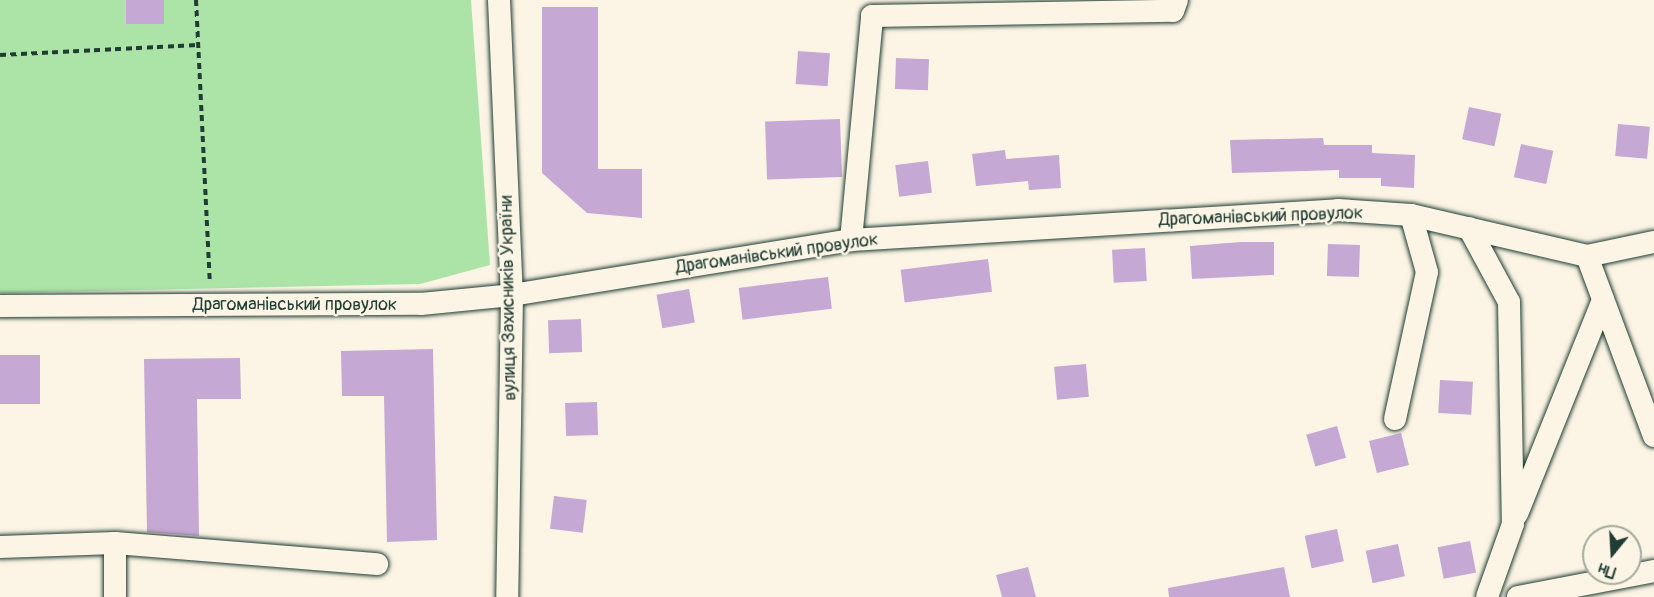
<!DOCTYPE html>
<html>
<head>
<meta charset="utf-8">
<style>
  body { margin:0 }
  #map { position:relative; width:1654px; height:597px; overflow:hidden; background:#fcf5e5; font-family:Pangolin,sans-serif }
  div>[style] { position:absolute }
  .green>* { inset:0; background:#ace4a7 }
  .building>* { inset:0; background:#c6a8d4; transform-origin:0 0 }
  .path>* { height:4px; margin-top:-2px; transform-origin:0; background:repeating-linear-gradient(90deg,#1f3d34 0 6px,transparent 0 10.5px) }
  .roads { filter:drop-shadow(0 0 2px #1f3d34) drop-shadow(0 0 2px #1f3d34) }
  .minor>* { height:22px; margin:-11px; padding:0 11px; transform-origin:11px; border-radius:11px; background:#fcf5e5 }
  span { translate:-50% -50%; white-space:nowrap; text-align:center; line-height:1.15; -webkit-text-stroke:5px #fcf5e5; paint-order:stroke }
  .street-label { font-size:18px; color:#1f3d34 }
  .north { position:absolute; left:1582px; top:525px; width:60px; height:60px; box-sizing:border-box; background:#fcf5e5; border:2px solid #a4ab9e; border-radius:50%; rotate:198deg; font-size:16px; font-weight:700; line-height:24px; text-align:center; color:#1f3d34 }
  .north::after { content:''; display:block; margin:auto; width:21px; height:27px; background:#1f3d34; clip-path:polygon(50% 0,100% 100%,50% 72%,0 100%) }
</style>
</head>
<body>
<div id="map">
  <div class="green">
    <i style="clip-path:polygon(0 0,471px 0,490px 265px,420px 284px,0 293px)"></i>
  </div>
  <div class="building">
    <i style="left:126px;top:0;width:38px;height:24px"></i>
    <i style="clip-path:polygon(542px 7px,598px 7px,598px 169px,642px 169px,642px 218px,587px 213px,542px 173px)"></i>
    <i style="left:798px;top:51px;width:32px;height:33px;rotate:4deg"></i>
    <i style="left:896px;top:58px;width:33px;height:31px;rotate:2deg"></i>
    <i style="left:1469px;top:107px;width:33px;height:33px;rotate:12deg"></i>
    <i style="left:840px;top:119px;width:58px;height:75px;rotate:88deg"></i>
    <i style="left:1618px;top:124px;width:32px;height:32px;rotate:5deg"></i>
    <i style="clip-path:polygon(1323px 138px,1324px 145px,1372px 145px,1372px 153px,1415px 155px,1414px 188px,1381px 186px,1381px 178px,1339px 178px,1339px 170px,1232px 173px,1230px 140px)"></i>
    <i style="left:1521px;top:144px;width:33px;height:34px;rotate:12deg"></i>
    <i style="clip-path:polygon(1005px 150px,1006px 159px,1059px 155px,1061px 188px,1029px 190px,1028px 181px,976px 186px,972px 154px)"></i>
    <i style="left:928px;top:161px;width:32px;height:33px;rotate:83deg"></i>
    <i style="clip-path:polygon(1241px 242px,1274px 242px,1274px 275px,1192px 279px,1190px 246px)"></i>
    <i style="left:1328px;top:244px;width:32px;height:32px;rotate:2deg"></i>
    <i style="left:1145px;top:248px;width:33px;height:33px;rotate:87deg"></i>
    <i style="left:988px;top:259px;width:33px;height:88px;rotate:83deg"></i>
    <i style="left:828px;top:277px;width:32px;height:90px;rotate:83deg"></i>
    <i style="left:689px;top:289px;width:34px;height:33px;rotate:80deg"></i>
    <i style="left:581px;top:319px;width:33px;height:33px;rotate:88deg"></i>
    <i style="clip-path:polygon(433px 349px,437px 540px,387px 542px,384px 396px,342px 396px,341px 351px)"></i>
    <i style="left:0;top:355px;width:40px;height:49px"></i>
    <i style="clip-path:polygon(240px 358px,241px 399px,197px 399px,199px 536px,147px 532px,144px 359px)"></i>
    <i style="left:1086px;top:364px;width:33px;height:32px;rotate:85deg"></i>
    <i style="left:1440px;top:380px;width:33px;height:33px;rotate:3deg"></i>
    <i style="left:597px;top:402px;width:33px;height:32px;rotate:88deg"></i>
    <i style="left:1337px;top:426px;width:33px;height:32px;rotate:74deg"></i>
    <i style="left:1401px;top:433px;width:33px;height:33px;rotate:76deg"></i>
    <i style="left:554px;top:496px;width:33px;height:33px;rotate:7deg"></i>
    <i style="left:1337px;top:529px;width:33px;height:33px;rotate:78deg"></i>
    <i style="left:1470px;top:541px;width:32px;height:33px;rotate:79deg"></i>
    <i style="left:1398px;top:544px;width:33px;height:33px;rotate:78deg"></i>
    <i style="clip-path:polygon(1028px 567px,1036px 597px,1002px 597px,996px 575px)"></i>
    <i style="clip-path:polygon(1284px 567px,1290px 597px,1169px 597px,1168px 588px)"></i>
  </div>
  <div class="path">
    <i style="left:196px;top:0;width:283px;rotate:87.2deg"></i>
    <i style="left:0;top:55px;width:198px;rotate:-2.9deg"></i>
  </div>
  <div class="roads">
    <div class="minor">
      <i style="left:499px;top:0;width:295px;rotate:87.5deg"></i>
      <i style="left:512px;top:295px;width:302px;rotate:90.9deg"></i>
      <i style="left:1469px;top:228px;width:84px;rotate:61.6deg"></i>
      <i style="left:1509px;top:302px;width:222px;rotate:89deg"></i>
      <i style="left:1513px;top:524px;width:77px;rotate:109.6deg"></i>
      <i style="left:851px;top:240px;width:225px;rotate:-84.6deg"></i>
      <i style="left:872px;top:16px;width:301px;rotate:-1deg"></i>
      <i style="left:1173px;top:11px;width:12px;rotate:-70deg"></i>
      <i style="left:1587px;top:256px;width:192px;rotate:69.6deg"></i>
      <i style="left:0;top:306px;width:421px;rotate:-0.3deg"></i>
      <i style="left:421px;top:304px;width:91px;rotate:-5.6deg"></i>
      <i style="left:512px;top:295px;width:343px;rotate:-9.2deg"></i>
      <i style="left:851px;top:240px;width:488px;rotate:-3.5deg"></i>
      <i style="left:1338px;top:210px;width:73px;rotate:3.9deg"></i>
      <i style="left:1411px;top:215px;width:181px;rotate:13.1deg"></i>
      <i style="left:1587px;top:256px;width:68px;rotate:-11.8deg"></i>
      <i style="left:1395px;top:419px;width:150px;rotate:-77.7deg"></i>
      <i style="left:1427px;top:272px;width:59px;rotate:-105.7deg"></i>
      <i style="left:1517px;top:514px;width:231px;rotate:-68.1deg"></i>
      <i style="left:115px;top:543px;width:263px;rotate:4.6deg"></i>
      <i style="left:0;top:547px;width:115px;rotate:-2deg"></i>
      <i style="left:115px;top:543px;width:54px;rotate:90deg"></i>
      <i style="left:1518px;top:597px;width:138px;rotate:-10.8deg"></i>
    </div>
  </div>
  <div class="street-label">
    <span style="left:1261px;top:217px;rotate:-2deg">Драгоманівський провулок</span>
    <span style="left:777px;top:254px;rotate:-8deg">Драгоманівський провулок</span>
    <span style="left:509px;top:298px;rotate:-91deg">вулиця Захисників України</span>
    <span style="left:295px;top:305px">Драгоманівський провулок</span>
  </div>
  <div class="north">Пн</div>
</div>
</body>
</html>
